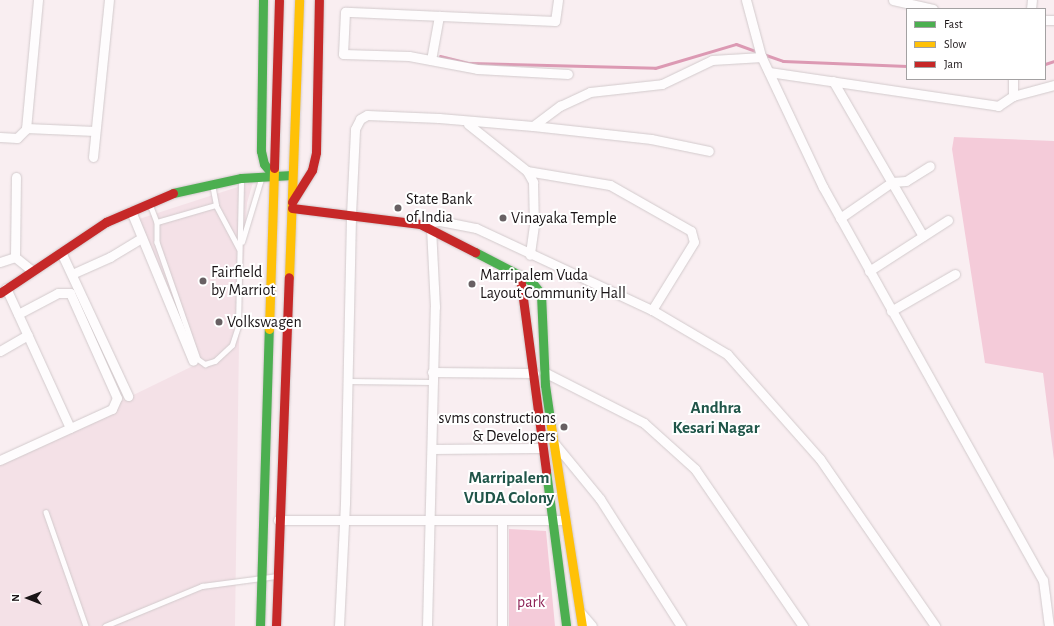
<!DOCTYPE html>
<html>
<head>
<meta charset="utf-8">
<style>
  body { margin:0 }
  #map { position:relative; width:1054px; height:626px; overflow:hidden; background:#f9eef1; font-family:"Alegreya Sans",sans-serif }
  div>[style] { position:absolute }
  .built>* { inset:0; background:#f4e1e7 }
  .green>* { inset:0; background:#f4cbd9 }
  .stream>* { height:3px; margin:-1.5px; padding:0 1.5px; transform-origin:1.5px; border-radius:1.5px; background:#dc99b3 }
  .roads { filter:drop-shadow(0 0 1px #d2cacc) drop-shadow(0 0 1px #d2cacc) }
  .lane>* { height:4.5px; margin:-2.25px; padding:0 2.25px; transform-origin:2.25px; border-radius:2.25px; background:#fefcfd }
  .street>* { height:9px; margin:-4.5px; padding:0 4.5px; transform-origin:4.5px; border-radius:4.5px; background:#fefcfd }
  .fast>* { height:9px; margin:-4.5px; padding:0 4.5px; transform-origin:4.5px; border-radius:4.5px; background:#4caf50 }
  .slow>* { height:9px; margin:-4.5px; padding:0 4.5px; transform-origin:4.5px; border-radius:4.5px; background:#ffc107 }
  .jam>* { height:9px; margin:-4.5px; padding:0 4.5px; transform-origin:4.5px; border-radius:4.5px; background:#c62828 }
  .dots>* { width:11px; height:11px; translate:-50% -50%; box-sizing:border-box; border:2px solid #fff; border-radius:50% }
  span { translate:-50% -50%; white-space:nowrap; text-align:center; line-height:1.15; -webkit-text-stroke:4px #fff; paint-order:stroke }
  .poi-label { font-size:16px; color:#1a1416 }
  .left { translate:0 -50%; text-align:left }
  .right { translate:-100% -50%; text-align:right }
  .park-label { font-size:16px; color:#8e2356 }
  .neighbourhood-label { font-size:17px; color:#205549; font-weight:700 }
  .legend { position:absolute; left:906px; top:8px; width:140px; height:72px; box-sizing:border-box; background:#fff; border:1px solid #a3a1a2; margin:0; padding:5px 7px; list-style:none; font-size:12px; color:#1a1416 }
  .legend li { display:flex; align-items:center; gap:8px; height:20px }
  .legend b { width:20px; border:1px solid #a3a1a2 }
  .north { position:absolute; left:8px; top:578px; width:40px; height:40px; -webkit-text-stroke:3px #fff; paint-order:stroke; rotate:270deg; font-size:11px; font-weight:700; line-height:16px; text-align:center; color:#1a1416 }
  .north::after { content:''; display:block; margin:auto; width:14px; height:18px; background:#1a1416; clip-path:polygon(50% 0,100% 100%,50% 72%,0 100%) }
</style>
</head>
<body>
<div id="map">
  <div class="built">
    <i style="clip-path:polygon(253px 182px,247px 203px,239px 342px,235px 626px,0 626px,0 460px,199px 363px,136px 220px)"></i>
  </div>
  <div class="green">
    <i style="clip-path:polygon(954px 137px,1054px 141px,1054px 460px,1043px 373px,985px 363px,952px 149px)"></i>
    <i style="clip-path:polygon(509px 529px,546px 531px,555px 626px,509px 626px)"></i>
  </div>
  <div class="stream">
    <i style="left:763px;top:54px;width:21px;rotate:19deg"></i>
    <i style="left:783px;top:61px;width:124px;rotate:2.3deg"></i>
    <i style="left:440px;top:56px;width:30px;rotate:14deg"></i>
    <i style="left:469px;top:63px;width:186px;rotate:1.5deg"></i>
    <i style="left:655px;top:68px;width:84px;rotate:-16.5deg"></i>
    <i style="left:736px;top:44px;width:23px;rotate:20deg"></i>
    <i style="left:1045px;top:64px;width:9px;rotate:-18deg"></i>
  </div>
  <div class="roads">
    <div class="lane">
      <i style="left:150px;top:204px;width:19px;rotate:69deg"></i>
      <i style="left:157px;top:222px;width:20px;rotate:90deg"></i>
      <i style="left:157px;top:242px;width:124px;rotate:70.7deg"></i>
      <i style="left:198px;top:359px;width:9px;rotate:36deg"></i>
      <i style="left:205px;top:364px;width:10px;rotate:-17deg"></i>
      <i style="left:215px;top:361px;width:23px;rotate:-43deg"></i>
      <i style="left:232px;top:345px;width:20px;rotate:-72deg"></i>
      <i style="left:238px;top:326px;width:147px;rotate:-88.8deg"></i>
      <i style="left:216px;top:205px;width:49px;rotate:61.9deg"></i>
      <i style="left:157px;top:222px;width:61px;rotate:-16.1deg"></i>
      <i style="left:216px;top:205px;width:20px;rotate:-101deg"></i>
      <i style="left:242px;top:242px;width:66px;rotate:-73.2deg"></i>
      <i style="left:348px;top:381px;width:84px;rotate:0.7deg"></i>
      <i style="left:46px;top:512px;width:121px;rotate:70.7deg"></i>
      <i style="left:105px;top:626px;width:105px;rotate:-22.4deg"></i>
      <i style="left:202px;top:586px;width:76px;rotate:-7.6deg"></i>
    </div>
    <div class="street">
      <i style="left:558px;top:0;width:21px;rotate:98deg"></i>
      <i style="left:555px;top:21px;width:210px;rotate:-177.5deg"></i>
      <i style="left:345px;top:12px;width:42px;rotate:92.7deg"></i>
      <i style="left:343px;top:54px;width:66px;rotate:1.7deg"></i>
      <i style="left:409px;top:56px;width:69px;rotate:10.8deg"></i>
      <i style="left:477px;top:69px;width:91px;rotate:3.1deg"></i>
      <i style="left:746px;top:0;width:58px;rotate:75deg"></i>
      <i style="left:761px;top:56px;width:145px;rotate:64.7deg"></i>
      <i style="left:823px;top:187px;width:450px;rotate:60.8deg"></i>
      <i style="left:1043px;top:580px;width:46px;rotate:82.6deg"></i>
      <i style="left:893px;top:0;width:41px;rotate:12.7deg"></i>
      <i style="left:1031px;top:9px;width:9px;rotate:-84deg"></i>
      <i style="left:1045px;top:20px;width:9px"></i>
      <i style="left:431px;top:60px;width:45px;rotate:-79.7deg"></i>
      <i style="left:769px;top:72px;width:232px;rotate:8.4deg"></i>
      <i style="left:998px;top:106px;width:18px;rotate:-34deg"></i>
      <i style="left:1013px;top:96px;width:42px;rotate:-15deg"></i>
      <i style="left:1013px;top:79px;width:17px;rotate:90deg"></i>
      <i style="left:833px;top:81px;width:179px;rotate:59.9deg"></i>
      <i style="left:468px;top:124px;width:75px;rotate:38.5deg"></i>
      <i style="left:527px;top:171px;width:13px;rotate:61deg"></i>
      <i style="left:533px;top:182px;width:43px;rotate:88.7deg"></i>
      <i style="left:534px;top:225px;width:30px;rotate:98deg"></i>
      <i style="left:533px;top:126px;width:119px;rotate:6.3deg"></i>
      <i style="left:651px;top:139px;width:59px;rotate:11.7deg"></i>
      <i style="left:26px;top:128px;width:69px;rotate:2.5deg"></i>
      <i style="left:0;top:137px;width:17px;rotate:3deg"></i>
      <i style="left:17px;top:138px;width:13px;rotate:-45deg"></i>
      <i style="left:26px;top:129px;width:130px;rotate:-84.7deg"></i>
      <i style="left:93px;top:157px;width:158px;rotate:-84.2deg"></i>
      <i style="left:527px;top:171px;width:84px;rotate:9.6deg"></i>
      <i style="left:610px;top:185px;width:93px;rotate:29.6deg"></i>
      <i style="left:691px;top:231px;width:11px;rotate:75deg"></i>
      <i style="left:694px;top:242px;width:80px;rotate:121.7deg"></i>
      <i style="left:131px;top:211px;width:162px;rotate:67.5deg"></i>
      <i style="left:840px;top:218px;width:63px;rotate:-34.7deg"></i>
      <i style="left:892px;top:182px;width:14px;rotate:-4deg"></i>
      <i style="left:906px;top:181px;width:28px;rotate:-32deg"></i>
      <i style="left:420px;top:224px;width:20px;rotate:-9deg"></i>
      <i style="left:440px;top:221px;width:37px;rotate:11deg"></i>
      <i style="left:476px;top:228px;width:194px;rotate:25deg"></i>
      <i style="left:652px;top:310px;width:87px;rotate:30.4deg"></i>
      <i style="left:727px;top:354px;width:140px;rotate:48.5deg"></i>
      <i style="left:820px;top:459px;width:203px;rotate:55.4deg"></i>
      <i style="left:61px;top:252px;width:159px;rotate:65deg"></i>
      <i style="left:15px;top:257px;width:80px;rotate:-89.3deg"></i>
      <i style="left:0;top:262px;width:16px;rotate:-18deg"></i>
      <i style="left:15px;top:257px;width:22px;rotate:39deg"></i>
      <i style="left:869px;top:271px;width:94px;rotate:-32.8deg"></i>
      <i style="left:72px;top:274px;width:42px;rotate:-24.1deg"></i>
      <i style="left:110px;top:257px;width:37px;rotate:-31deg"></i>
      <i style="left:6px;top:288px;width:154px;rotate:65.4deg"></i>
      <i style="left:891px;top:311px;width:74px;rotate:-30deg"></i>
      <i style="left:0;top:351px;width:32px;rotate:-30deg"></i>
      <i style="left:432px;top:372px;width:102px;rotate:0.6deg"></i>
      <i style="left:544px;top:372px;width:112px;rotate:27deg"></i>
      <i style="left:644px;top:423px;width:69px;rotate:42deg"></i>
      <i style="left:695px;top:469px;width:191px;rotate:55.5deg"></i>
      <i style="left:555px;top:444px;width:71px;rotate:50.7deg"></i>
      <i style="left:600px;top:499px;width:151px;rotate:57.5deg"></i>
      <i style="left:432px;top:449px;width:108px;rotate:-0.5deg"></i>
      <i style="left:0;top:460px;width:123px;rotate:-24.5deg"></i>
      <i style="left:112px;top:409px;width:12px;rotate:-66deg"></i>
      <i style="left:117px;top:398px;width:115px;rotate:-114.1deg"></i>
      <i style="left:70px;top:293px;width:12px;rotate:180deg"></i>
      <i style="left:58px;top:293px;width:45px;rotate:152.3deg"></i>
      <i style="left:278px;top:520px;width:287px"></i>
      <i style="left:502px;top:521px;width:105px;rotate:90deg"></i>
      <i style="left:580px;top:612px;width:18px;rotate:49deg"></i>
      <i style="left:339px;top:626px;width:123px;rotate:-87.2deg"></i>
      <i style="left:345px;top:503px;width:288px;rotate:-88.8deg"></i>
      <i style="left:351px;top:215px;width:86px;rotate:-87.3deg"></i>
      <i style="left:355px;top:129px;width:11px;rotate:-63deg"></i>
      <i style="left:360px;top:119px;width:8px;rotate:-30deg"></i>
      <i style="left:367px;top:115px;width:72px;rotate:2.4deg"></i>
      <i style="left:439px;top:118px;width:94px;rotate:4.9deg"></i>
      <i style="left:533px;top:126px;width:34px;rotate:-37deg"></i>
      <i style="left:560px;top:106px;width:33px;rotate:-25deg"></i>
      <i style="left:590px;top:92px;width:72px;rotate:-6.3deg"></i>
      <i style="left:662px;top:84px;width:55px;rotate:-25.6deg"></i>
      <i style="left:712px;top:60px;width:50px;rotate:-3.4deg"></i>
      <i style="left:427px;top:626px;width:319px;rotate:-88.6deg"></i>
      <i style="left:435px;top:307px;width:78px;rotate:-92.9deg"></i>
    </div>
    <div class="fast">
      <i style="left:263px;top:0;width:151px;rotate:90.8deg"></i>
      <i style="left:261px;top:151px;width:13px;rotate:77deg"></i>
      <i style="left:264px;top:164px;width:16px;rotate:50deg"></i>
      <i style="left:173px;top:193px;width:70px;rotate:-12.4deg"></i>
      <i style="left:241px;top:178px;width:51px;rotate:-3.4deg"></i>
      <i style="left:475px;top:252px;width:63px;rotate:27.4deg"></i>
      <i style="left:531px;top:281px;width:16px;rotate:52deg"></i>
      <i style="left:541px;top:294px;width:91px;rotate:87.5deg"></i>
      <i style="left:545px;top:385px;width:41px;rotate:81.7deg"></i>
      <i style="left:546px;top:471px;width:156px;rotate:82.6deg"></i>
      <i style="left:260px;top:626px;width:297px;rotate:-88.3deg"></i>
    </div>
    <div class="slow">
      <i style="left:289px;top:277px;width:277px;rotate:-87.9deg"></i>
      <i style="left:269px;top:329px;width:161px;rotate:-88.2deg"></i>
      <i style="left:551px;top:426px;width:202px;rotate:81.2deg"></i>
    </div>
    <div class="jam">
      <i style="left:274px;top:168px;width:168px;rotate:-88.3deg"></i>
      <i style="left:292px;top:202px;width:38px;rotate:-58deg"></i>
      <i style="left:312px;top:170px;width:18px;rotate:-77deg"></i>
      <i style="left:316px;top:152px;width:152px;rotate:-88.9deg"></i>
      <i style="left:292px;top:208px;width:129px;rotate:7.1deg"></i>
      <i style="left:420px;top:224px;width:62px;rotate:27deg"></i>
      <i style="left:520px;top:276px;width:197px;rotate:82.4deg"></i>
      <i style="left:0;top:293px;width:128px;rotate:-33.8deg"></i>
      <i style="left:106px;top:222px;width:73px;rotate:-23.4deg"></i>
      <i style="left:276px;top:626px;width:349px;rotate:-87.9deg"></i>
    </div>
  </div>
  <div class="dots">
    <i style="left:398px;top:208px;background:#686063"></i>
    <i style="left:503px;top:218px;background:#686063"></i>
    <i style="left:203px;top:281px;background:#686063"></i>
    <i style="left:472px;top:284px;background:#686063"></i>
    <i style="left:219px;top:322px;background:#686063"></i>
    <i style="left:564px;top:427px;background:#686063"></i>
  </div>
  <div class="poi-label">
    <span class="left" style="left:406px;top:208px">State Bank<br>of India</span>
    <span class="left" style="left:511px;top:218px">Vinayaka Temple</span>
    <span class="left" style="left:211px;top:281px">Fairfield<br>by Marriot</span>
    <span class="left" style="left:480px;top:284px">Marripalem Vuda<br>Layout Community Hall</span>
    <span class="left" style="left:227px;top:322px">Volkswagen</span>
    <span class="right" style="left:556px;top:427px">svms constructions<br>&amp; Developers</span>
  </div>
  <div class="park-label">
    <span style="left:531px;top:602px">park</span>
  </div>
  <div class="neighbourhood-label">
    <span style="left:716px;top:418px">Andhra<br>Kesari Nagar</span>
    <span style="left:509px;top:488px">Marripalem<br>VUDA Colony</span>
  </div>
  <ul class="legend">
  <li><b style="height:5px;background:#4caf50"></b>Fast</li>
  <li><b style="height:5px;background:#ffc107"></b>Slow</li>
  <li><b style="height:5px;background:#c62828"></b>Jam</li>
  </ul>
  <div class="north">N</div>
</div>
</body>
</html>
